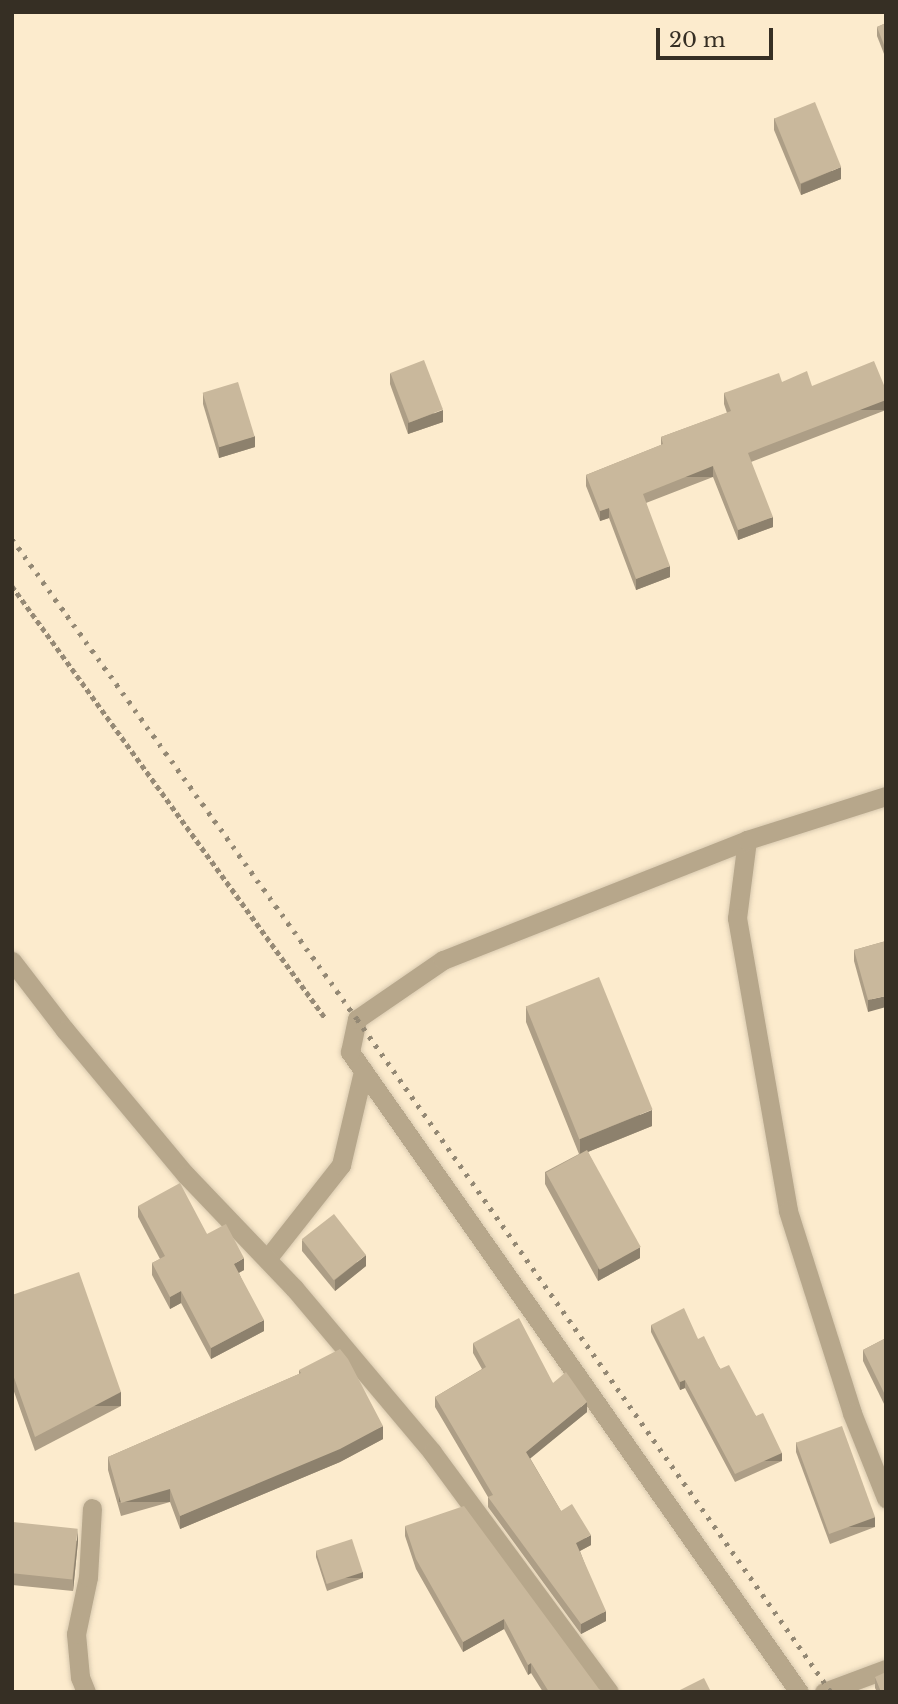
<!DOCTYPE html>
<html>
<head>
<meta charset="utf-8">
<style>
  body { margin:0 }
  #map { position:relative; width:898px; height:1704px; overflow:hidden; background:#fcebcd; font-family:"Libre Baskerville",serif }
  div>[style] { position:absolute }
  .path>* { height:4.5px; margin-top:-2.25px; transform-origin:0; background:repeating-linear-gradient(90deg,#968a76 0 5px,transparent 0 8.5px) }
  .roads { filter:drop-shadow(0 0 2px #d8c9af) drop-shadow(0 0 2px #d8c9af) }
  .minor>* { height:19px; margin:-9.5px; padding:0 9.5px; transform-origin:9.5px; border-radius:9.5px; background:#b7a78b }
  .tertiary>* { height:19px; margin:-9.5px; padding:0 9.5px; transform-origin:9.5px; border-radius:9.5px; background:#b7a78b }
  .rail>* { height:5px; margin-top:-2.5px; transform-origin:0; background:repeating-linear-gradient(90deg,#938874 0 3.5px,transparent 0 10.5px) }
  .wall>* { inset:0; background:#ad9e86 }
  .shaded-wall>* { inset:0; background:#8d816d; transform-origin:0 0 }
  .building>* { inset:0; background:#c9b89c; transform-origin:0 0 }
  span { translate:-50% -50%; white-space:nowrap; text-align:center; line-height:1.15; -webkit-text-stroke:7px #fcebcd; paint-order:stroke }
  .frame { position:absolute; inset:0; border:14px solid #362f24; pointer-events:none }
  .scale { position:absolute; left:656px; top:28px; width:117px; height:32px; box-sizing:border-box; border:4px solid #362f24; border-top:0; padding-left:9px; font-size:21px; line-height:24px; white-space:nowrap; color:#362f24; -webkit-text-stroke:5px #fcebcd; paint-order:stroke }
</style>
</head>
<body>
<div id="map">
  <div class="path">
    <i style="left:12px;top:586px;width:535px;rotate:54.05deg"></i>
  </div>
  <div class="roads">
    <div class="minor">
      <i style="left:747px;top:840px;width:79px;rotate:97.3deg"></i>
      <i style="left:737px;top:918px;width:297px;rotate:80.1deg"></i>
      <i style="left:788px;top:1211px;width:212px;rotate:72.4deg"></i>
      <i style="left:852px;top:1413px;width:92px;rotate:68.2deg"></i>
      <i style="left:267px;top:1259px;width:120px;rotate:-51.8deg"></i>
      <i style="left:341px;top:1165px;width:97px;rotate:-76.8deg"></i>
      <i style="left:86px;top:1692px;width:16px;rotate:-112deg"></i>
      <i style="left:80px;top:1677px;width:43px;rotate:-95.3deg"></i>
      <i style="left:76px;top:1634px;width:58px;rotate:-78.1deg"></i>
      <i style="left:88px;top:1577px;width:69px;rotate:-86.7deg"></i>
      <i style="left:799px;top:1692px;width:782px;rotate:-125.05deg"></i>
      <i style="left:350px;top:1052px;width:34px;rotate:-78deg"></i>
      <i style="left:357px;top:1019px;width:104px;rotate:-34.5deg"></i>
      <i style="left:443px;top:960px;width:327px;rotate:-21.5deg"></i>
      <i style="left:747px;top:840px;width:146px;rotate:-17.6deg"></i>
      <i style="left:824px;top:1692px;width:66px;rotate:-20.4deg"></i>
    </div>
    <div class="tertiary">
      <i style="left:12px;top:961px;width:87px;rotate:52.5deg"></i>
      <i style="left:65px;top:1030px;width:189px;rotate:50.2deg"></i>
      <i style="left:186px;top:1175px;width:156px;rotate:46.3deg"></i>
      <i style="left:294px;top:1288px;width:214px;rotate:49.9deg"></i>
      <i style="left:432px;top:1452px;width:298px;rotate:53.6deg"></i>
    </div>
  </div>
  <div class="rail">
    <i style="left:12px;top:539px;width:591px;rotate:54.29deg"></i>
    <i style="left:357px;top:1019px;width:823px;rotate:54.84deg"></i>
  </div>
  <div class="wall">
    <i style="clip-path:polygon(886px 23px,886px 59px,877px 36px,877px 27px)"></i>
    <i style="clip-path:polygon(774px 118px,841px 179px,801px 195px,774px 130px)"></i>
    <i style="clip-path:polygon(390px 373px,443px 422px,408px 434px,390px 384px)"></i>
    <i style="clip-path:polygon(782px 382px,812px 386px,886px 390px,886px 410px,751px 462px,773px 527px,738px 540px,713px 477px,646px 503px,670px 577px,636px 590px,609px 518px,600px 521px,586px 486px,586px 475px,661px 445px,661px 437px,727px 413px,724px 404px,724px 393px)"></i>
    <i style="clip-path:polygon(203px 393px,255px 447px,219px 458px,203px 404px)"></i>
    <i style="clip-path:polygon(886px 941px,868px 1012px,854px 961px,854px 950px)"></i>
    <i style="clip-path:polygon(526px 1006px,652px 1126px,588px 1152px,640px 1258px,598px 1281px,545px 1184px,545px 1172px,579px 1154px,526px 1022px)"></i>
    <i style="clip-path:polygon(138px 1206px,207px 1234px,244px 1270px,239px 1273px,264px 1331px,211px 1359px,181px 1303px,170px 1309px,152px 1275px,152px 1263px,160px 1259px,138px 1217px)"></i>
    <i style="clip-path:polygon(302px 1240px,366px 1266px,335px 1291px,302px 1251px)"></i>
    <i style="clip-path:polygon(12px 1295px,121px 1406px,35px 1451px,12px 1386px)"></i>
    <i style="clip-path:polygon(651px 1325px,698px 1339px,756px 1416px,782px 1461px,735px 1482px,685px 1388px,680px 1390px,651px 1332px)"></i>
    <i style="clip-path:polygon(886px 1338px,886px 1408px,863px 1361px,863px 1350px)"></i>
    <i style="clip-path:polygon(473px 1343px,553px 1383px,587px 1412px,530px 1458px,561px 1511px,591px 1545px,580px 1551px,606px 1621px,581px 1634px,488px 1507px,488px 1497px,435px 1407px,435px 1397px,482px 1369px,473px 1353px)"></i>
    <i style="clip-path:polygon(299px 1370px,383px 1439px,340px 1462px,180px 1529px,170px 1502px,121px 1516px,108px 1470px,108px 1457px,299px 1374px)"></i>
    <i style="clip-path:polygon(796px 1442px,875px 1527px,830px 1544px,796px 1452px)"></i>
    <i style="clip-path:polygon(12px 1526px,78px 1541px,73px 1591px,12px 1585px)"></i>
    <i style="clip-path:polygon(405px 1526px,599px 1689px,605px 1692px,543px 1692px,531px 1673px,528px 1675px,504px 1629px,463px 1652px,416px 1569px,405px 1536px)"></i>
    <i style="clip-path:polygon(316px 1551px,363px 1578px,327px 1591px,316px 1557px)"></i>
    <i style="clip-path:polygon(875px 1677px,886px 1692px,877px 1692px,875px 1688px)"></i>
  </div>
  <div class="shaded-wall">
    <i style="clip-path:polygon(841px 167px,841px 179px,801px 195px,801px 184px)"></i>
    <i style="left:886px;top:400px;width:10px;height:148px;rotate:90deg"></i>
    <i style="clip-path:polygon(443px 410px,443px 422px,408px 434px,408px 423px)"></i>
    <i style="clip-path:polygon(255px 436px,255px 447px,219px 458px,219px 446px)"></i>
    <i style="left:713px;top:466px;width:11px;height:75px;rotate:90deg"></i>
    <i style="clip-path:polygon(609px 508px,609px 518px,600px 521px,600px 511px)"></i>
    <i style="clip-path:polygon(773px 517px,773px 527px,738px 540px,738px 530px)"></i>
    <i style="clip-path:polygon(670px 566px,670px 577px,636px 590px,636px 579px)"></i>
    <i style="clip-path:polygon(886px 996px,886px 1007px,868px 1012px,868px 1000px)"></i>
    <i style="clip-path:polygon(652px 1110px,652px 1126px,580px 1155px,580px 1139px)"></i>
    <i style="clip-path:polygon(640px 1247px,640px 1258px,598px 1281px,598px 1269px)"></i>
    <i style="clip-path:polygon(366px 1255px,366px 1266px,335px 1291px,335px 1280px)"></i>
    <i style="clip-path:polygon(244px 1258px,244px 1270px,234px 1275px,234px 1264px)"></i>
    <i style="clip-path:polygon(181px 1291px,181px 1303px,170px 1309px,170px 1297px)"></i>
    <i style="clip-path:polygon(264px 1320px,264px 1331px,211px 1359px,211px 1348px)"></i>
    <i style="clip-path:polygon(685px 1380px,685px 1388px,680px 1390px,680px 1382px)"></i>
    <i style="left:121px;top:1392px;width:14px;height:97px;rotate:90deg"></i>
    <i style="clip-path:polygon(587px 1402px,587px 1412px,526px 1462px,526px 1452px)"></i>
    <i style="clip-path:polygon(383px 1426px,383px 1439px,340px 1462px,180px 1529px,180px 1516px)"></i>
    <i style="left:782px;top:1453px;width:8px;height:51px;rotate:90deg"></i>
    <i style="left:170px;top:1489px;width:13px;height:51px;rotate:90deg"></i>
    <i style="left:875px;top:1517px;width:10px;height:48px;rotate:90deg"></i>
    <i style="clip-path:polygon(78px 1529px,78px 1541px,73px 1591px,73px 1579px)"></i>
    <i style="clip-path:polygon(591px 1535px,591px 1545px,576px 1553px,576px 1543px)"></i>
    <i style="left:363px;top:1572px;width:6px;height:38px;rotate:90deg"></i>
    <i style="clip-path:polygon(606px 1611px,606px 1621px,581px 1634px,581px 1624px)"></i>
    <i style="clip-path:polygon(504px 1619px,504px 1629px,463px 1652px,463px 1642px)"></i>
    <i style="clip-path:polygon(531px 1663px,531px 1673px,528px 1675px,528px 1665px)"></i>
  </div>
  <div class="building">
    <i style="clip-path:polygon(886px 23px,886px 50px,877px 27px)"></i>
    <i style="left:815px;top:102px;width:70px;height:44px;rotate:68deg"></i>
    <i style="left:424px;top:360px;width:53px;height:36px;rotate:69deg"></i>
    <i style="clip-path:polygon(874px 361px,886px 390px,886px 400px,748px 453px,773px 517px,738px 530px,713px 466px,643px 494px,670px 566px,636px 579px,609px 508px,600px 511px,586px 475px,663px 444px,661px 437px,731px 411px,724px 393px,779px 373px,782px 382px,807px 371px,812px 386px)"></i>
    <i style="left:238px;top:382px;width:57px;height:37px;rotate:73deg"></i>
    <i style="clip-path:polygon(886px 941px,886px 996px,868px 1000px,854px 950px)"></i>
    <i style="left:599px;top:977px;width:143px;height:79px;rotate:68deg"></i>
    <i style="left:587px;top:1150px;width:111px;height:47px;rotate:61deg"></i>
    <i style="clip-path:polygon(180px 1183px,207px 1234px,226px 1224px,244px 1258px,234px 1264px,264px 1320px,211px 1348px,181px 1291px,170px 1297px,152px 1263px,165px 1256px,138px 1206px)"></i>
    <i style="left:334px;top:1214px;width:52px;height:41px;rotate:52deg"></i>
    <i style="clip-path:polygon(79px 1272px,121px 1392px,35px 1437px,12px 1372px,12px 1295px)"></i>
    <i style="clip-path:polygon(684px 1308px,698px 1339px,704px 1336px,720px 1369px,729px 1365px,756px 1416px,763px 1413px,782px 1453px,735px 1474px,685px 1380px,680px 1382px,651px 1325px)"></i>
    <i style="clip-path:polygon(519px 1318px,553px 1383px,566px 1372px,587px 1402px,526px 1452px,561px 1511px,572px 1504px,591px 1535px,576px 1543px,606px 1611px,581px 1624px,488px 1497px,493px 1495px,435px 1397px,486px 1367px,473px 1343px)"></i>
    <i style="clip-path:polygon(886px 1338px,886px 1397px,863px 1350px)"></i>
    <i style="clip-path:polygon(340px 1349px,348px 1359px,383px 1426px,340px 1449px,180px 1516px,170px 1489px,121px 1503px,108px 1457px,301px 1373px,299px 1370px)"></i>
    <i style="left:842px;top:1426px;width:97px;height:49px;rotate:70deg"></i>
    <i style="clip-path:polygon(464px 1506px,599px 1689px,605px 1692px,549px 1692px,531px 1663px,528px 1665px,504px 1619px,463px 1642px,416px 1559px,405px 1526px)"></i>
    <i style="left:13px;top:1522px;width:65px;height:51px;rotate:6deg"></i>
    <i style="left:352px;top:1539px;width:35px;height:38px;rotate:72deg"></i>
    <i style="clip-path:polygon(886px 1672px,886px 1692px,881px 1692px,875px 1677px)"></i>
    <i style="clip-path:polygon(704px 1678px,711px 1692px,676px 1692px)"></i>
  </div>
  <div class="frame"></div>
  <div class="scale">20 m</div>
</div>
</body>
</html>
